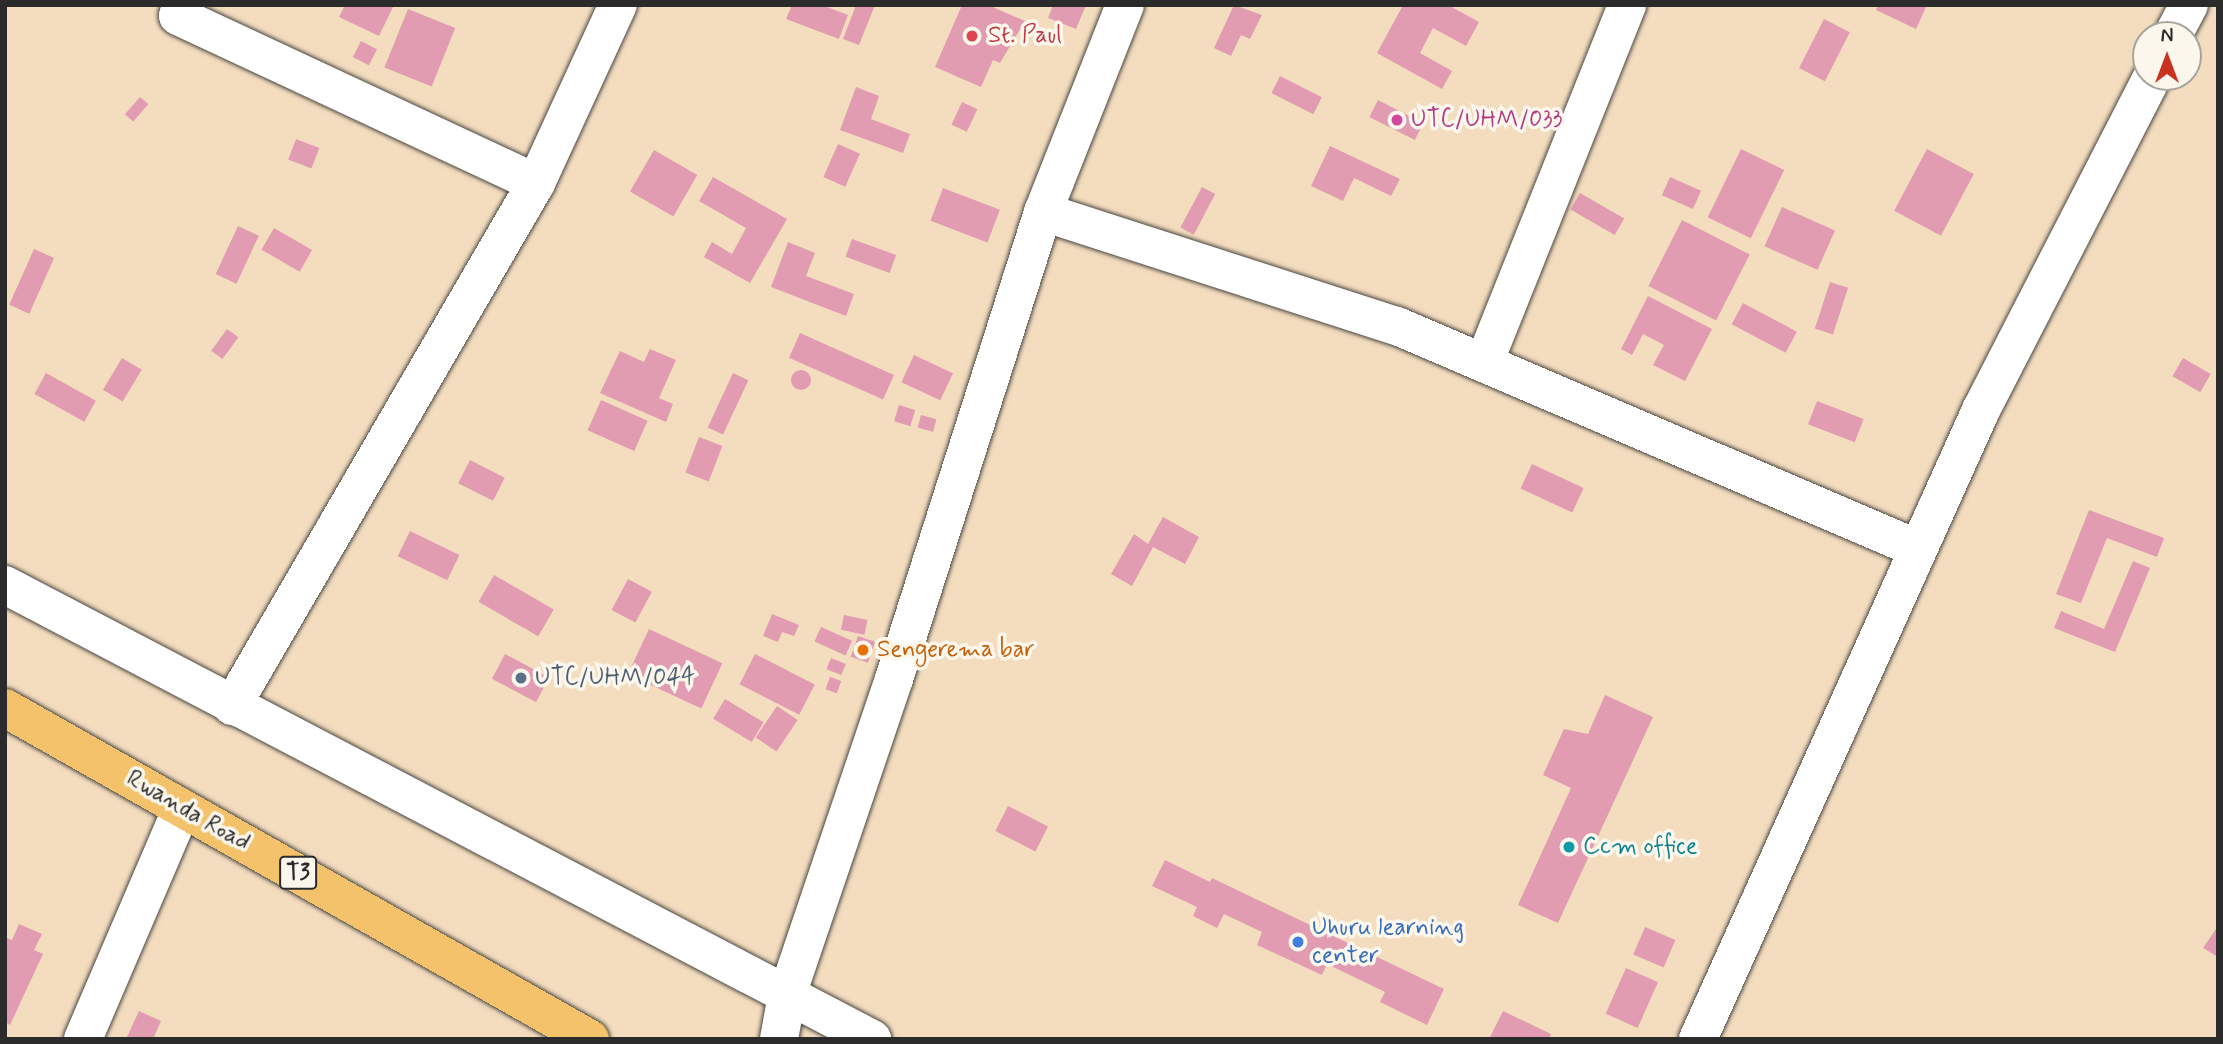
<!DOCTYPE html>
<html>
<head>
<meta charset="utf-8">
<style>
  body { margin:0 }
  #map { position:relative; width:2223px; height:1044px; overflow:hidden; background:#f4ddbf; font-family:Mynerve,sans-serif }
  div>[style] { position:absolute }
  .building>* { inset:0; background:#e19cb1; transform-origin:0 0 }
  .round { border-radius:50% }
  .roads { filter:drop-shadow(0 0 2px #494641) drop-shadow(0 0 2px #494641) }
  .street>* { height:38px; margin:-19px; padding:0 19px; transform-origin:19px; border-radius:19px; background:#fff }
  .highway>* { height:38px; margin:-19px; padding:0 19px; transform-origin:19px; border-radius:19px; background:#f3c26a }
  .dots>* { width:19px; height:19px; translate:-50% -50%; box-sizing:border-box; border:4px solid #fbf7ec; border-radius:50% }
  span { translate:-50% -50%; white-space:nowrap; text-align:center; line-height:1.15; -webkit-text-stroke:7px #fbf7ec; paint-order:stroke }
  .shield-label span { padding:2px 5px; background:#fbf7ec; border:2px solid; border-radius:5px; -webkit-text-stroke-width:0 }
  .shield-label { font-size:23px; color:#2b2b2b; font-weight:700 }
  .health-label { font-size:24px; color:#be3a42 }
  .left { translate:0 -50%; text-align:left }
  .hotel-label { font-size:24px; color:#b23c85 }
  .food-label { font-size:24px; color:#c56008 }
  .service-label { font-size:24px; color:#4e5e75 }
  .street-label { font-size:24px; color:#2b2b2b }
  .culture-label { font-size:24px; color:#0d838f }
  .shop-label { font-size:24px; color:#366cbe }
  .frame { position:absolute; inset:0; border:7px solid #2b2b2b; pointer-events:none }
  .north { position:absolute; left:2132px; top:21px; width:70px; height:70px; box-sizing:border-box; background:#fbf7ec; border:2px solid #a8a59f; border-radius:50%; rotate:0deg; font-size:19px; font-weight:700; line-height:28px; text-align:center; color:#2b2b2b }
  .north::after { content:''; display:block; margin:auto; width:24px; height:32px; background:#c8321e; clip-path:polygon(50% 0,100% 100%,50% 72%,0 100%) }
</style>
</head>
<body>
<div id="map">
  <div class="building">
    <i style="clip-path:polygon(345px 5px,394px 5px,379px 36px,339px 17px)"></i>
    <i style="clip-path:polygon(792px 5px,822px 5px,848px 15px,839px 39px,786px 19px)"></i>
    <i style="clip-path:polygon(856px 5px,875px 5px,859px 45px,843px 39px)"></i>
    <i style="clip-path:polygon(962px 5px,988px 5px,1025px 21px,1000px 63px,993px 60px,981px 87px,935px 67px)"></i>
    <i style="clip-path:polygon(1053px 5px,1086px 5px,1076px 29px,1048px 18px)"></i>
    <i style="clip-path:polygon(1234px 5px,1262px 15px,1250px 39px,1241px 35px,1231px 56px,1214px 48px)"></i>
    <i style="clip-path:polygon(1403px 5px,1448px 5px,1479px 22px,1466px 46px,1433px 28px,1420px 53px,1452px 71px,1442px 89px,1377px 53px)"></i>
    <i style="clip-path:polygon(1878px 5px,1927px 5px,1916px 29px,1876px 10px)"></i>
    <i style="left:408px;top:9px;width:51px;height:63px;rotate:22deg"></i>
    <i style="left:1824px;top:19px;width:29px;height:55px;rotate:27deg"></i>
    <i style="left:361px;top:41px;width:18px;height:18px;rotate:27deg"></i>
    <i style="left:1280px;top:76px;width:47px;height:19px;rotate:27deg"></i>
    <i style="clip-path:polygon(856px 87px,879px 96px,871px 119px,910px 134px,903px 153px,840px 130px)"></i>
    <i style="left:140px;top:97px;width:11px;height:23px;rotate:41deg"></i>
    <i style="left:1378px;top:100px;width:51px;height:19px;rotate:27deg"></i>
    <i style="left:962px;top:102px;width:17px;height:25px;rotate:25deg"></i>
    <i style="left:296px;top:139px;width:25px;height:22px;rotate:21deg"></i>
    <i style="left:838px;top:144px;width:24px;height:36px;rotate:24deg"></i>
    <i style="clip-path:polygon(1330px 146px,1400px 179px,1391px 196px,1354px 178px,1343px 201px,1311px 186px)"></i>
    <i style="left:1741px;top:149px;width:48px;height:76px;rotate:26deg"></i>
    <i style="left:1927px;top:149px;width:53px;height:70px;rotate:28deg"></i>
    <i style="left:654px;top:150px;width:50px;height:48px;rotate:30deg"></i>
    <i style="clip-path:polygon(713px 177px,787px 219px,750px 283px,704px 257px,712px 242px,732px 254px,746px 228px,699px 201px)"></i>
    <i style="left:1670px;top:177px;width:34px;height:20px;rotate:24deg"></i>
    <i style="left:1202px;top:187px;width:15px;height:46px;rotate:28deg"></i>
    <i style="left:943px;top:188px;width:61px;height:35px;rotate:21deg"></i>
    <i style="left:1580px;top:193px;width:51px;height:19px;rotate:30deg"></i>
    <i style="left:1782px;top:207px;width:58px;height:43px;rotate:24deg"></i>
    <i style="left:1682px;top:220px;width:76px;height:74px;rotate:27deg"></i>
    <i style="left:238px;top:226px;width:23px;height:53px;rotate:25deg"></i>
    <i style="left:274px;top:228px;width:44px;height:25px;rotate:30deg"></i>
    <i style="left:852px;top:239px;width:47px;height:19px;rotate:20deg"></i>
    <i style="clip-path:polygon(788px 242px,815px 253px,806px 276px,854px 294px,846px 316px,771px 287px)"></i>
    <i style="left:34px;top:249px;width:22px;height:61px;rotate:24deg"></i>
    <i style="left:1830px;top:282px;width:19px;height:49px;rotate:18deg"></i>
    <i style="clip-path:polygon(1648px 296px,1712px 329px,1685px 381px,1653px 365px,1664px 345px,1643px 334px,1632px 355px,1621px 349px)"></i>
    <i style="left:1743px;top:303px;width:61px;height:24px;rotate:28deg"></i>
    <i style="left:227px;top:329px;width:14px;height:27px;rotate:36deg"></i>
    <i style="left:800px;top:333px;width:103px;height:27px;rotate:24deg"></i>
    <i style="clip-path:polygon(650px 349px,676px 360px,659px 398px,673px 404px,666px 422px,600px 393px,620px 351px,644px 362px)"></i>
    <i style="left:914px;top:355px;width:43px;height:30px;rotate:25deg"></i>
    <i style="left:122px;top:358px;width:23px;height:37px;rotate:31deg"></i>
    <i style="left:2183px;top:358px;width:32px;height:21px;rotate:30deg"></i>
    <i class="round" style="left:791px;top:370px;width:20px;height:20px"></i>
    <i style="left:46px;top:373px;width:57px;height:24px;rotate:29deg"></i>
    <i style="left:733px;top:373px;width:17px;height:60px;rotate:25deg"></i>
    <i style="left:601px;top:400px;width:51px;height:33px;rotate:24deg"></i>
    <i style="left:1817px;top:401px;width:50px;height:25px;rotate:21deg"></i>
    <i style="left:899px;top:405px;width:17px;height:17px;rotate:17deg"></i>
    <i style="left:921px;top:415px;width:16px;height:13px;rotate:15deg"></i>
    <i style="left:699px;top:437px;width:25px;height:38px;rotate:21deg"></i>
    <i style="left:470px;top:460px;width:39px;height:26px;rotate:27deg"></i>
    <i style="left:1532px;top:464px;width:57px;height:27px;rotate:25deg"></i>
    <i style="clip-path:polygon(2089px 510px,2164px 538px,2157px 557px,2107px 538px,2081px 603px,2056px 594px)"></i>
    <i style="clip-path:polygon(1163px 517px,1199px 537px,1185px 564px,1153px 547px,1132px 586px,1111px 574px,1134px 534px,1148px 544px)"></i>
    <i style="left:410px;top:531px;width:55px;height:28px;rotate:26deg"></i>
    <i style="clip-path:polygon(2133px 561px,2150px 568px,2115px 652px,2054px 628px,2061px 611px,2104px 629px)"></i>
    <i style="left:494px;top:575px;width:69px;height:31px;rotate:30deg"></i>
    <i style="left:628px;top:579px;width:27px;height:35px;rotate:28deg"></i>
    <i style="clip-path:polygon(772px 614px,799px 625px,794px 636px,782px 632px,778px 642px,763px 636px)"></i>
    <i style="left:844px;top:615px;width:24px;height:15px;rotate:12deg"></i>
    <i style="left:821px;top:627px;width:34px;height:16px;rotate:24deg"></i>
    <i style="left:649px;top:629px;width:81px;height:50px;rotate:25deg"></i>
    <i style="left:858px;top:636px;width:18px;height:22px;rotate:19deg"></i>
    <i style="left:505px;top:654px;width:50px;height:28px;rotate:28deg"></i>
    <i style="left:755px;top:654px;width:67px;height:34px;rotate:27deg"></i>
    <i style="left:831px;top:658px;width:16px;height:12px;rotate:22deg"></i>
    <i style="left:830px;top:677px;width:12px;height:13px;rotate:20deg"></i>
    <i style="clip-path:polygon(1605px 695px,1653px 717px,1558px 923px,1518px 905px,1571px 788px,1543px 775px,1564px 729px,1588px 734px)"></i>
    <i style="left:725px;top:699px;width:45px;height:23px;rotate:31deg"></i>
    <i style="left:777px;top:706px;width:25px;height:38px;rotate:34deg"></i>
    <i style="left:1008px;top:806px;width:45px;height:28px;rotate:27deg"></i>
    <i style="clip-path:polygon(1165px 860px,1210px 882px,1212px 878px,1444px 989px,1427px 1025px,1380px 1002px,1385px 992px,1327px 964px,1322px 975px,1257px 945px,1262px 932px,1224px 914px,1217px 928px,1193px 916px,1197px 907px,1152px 886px)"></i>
    <i style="clip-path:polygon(19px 924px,42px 934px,34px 950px,43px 954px,10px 1025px,5px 1022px,5px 937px,12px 940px)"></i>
    <i style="clip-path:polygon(2218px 926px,2218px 957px,2203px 948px)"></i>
    <i style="left:1645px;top:927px;width:33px;height:30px;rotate:23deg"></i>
    <i style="left:1626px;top:968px;width:35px;height:50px;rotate:24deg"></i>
    <i style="clip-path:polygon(139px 1011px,161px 1021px,153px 1039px,126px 1039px)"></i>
    <i style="clip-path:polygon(1503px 1011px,1551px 1034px,1549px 1039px,1489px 1039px)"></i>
  </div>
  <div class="roads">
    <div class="street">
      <i style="left:181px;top:5px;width:11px;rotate:105deg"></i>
      <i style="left:178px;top:16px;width:395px;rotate:25deg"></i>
      <i style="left:2173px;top:35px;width:34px;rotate:-62deg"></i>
      <i style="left:1043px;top:212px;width:372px;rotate:17.9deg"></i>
      <i style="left:1397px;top:326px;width:567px;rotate:23.17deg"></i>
      <i style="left:1484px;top:363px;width:386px;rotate:-68.2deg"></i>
      <i style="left:5px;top:585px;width:979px;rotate:27.64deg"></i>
      <i style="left:232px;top:706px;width:605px;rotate:-59.83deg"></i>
      <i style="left:536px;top:183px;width:196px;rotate:-65.3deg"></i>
      <i style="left:83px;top:1039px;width:251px;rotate:-66.8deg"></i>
      <i style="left:779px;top:1039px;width:45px;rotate:-79.7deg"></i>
      <i style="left:787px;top:995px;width:334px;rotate:-71.3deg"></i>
      <i style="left:894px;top:679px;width:490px;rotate:-72.3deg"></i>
      <i style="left:1043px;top:212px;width:223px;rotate:-68.4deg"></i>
      <i style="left:1698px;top:1039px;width:690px;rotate:-65.78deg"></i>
      <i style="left:1981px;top:410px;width:374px;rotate:-62.8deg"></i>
    </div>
    <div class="highway">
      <i style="left:5px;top:708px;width:672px;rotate:29.5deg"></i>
    </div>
  </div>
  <div class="dots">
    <i style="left:972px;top:36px;background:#e0444e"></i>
    <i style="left:1397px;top:120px;background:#d1479c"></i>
    <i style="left:863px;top:650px;background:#e8710a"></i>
    <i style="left:521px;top:678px;background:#5c6f8a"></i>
    <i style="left:1569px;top:847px;background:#0f9aa8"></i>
    <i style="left:1298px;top:942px;background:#3f7fe0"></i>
  </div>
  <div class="shield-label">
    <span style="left:298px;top:873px">T3</span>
  </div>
  <div class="health-label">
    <span class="left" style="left:988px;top:36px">St. Paul</span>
  </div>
  <div class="hotel-label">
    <span class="left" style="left:1411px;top:120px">UTC/UHM/033</span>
  </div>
  <div class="food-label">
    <span class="left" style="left:877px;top:650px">Sengerema bar</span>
  </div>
  <div class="service-label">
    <span class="left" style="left:535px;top:678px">UTC/UHM/044</span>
  </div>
  <div class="street-label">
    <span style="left:188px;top:811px;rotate:30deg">Rwanda Road</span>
  </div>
  <div class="culture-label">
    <span class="left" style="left:1583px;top:847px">Ccm office</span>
  </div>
  <div class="shop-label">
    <span class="left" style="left:1312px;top:942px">Uhuru learning<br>center</span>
  </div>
  <div class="frame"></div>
  <div class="north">N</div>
</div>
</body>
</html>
